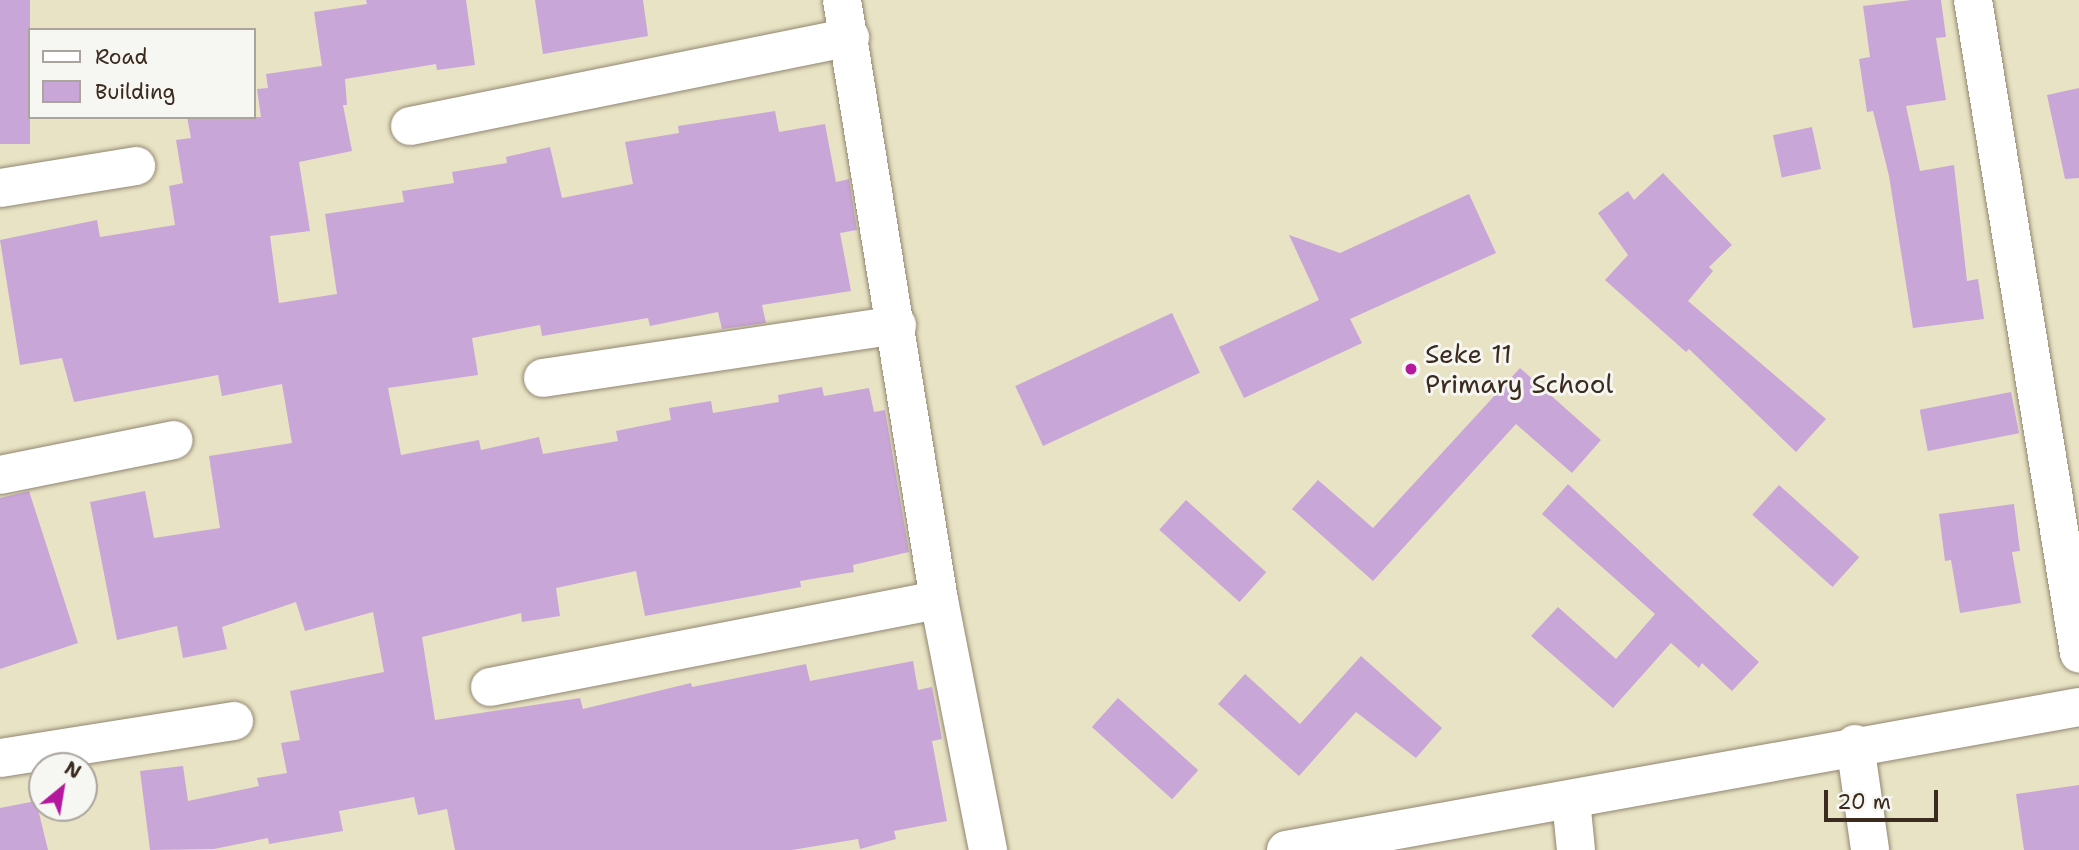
<!DOCTYPE html>
<html>
<head>
<meta charset="utf-8">
<style>
  body { margin:0 }
  #map { position:relative; width:2079px; height:850px; overflow:hidden; background:#e8e3c4; font-family:"Shantell Sans",sans-serif }
  div>[style] { position:absolute }
  .building>* { inset:0; background:#c9a6d8; transform-origin:0 0 }
  .roads { filter:drop-shadow(0 0 2px #928671) drop-shadow(0 0 2px #928671) }
  .minor>* { height:38px; margin:-19px; padding:0 19px; transform-origin:19px; border-radius:19px; background:#fff }
  .dots>* { width:19px; height:19px; translate:-50% -50%; box-sizing:border-box; border:4px solid #f6f6f2; border-radius:50% }
  span { translate:-50% -50%; white-space:nowrap; text-align:center; line-height:1.15; -webkit-text-stroke:6px #f6f6f2; paint-order:stroke }
  .poi-label { font-size:26px; color:#3b2a1e }
  .left { translate:0 -50%; text-align:left }
  .legend { position:absolute; left:28px; top:28px; width:228px; height:91px; box-sizing:border-box; background:#f6f6f2; border:2px solid #aba49d; margin:0; padding:9px 12px; list-style:none; font-size:21px; color:#3b2a1e }
  .legend li { display:flex; align-items:center; gap:14px; height:35px }
  .legend b { width:35px; border:2px solid #aba49d }
  .north { position:absolute; left:28px; top:752px; width:70px; height:70px; box-sizing:border-box; background:#f6f6f2; border:2px solid #aba49d; border-radius:50%; rotate:30deg; font-size:19px; font-weight:700; line-height:28px; text-align:center; color:#3b2a1e }
  .north::after { content:''; display:block; margin:auto; width:24px; height:32px; background:#b5179e; clip-path:polygon(50% 0,100% 100%,50% 72%,0 100%) }
  .scale { position:absolute; left:1824px; top:790px; width:114px; height:32px; box-sizing:border-box; border:4px solid #3b2a1e; border-top:0; padding-left:9px; font-size:21px; line-height:24px; white-space:nowrap; color:#3b2a1e; -webkit-text-stroke:5px #f6f6f2; paint-order:stroke }
</style>
</head>
<body>
<div id="map">
  <div class="building">
    <i style="left:0;top:0;width:30px;height:144px"></i>
    <i style="clip-path:polygon(366px 0,466px 0,475px 65px,437px 70px,436px 64px,345px 79px,347px 105px,343px 105px,352px 151px,299px 162px,310px 231px,270px 236px,279px 303px,337px 294px,325px 214px,404px 202px,402px 191px,454px 183px,452px 172px,507px 163px,506px 157px,550px 147px,562px 198px,633px 184px,625px 142px,679px 133px,678px 126px,775px 111px,779px 132px,825px 124px,836px 182px,849px 179px,857px 230px,840px 233px,851px 291px,762px 305px,766px 323px,722px 329px,718px 312px,650px 326px,648px 318px,542px 336px,540px 325px,472px 338px,478px 375px,388px 388px,401px 455px,479px 440px,481px 450px,539px 437px,543px 454px,618px 441px,616px 431px,671px 420px,669px 408px,711px 401px,713px 413px,779px 402px,778px 395px,822px 387px,824px 396px,869px 388px,874px 412px,885px 410px,909px 552px,853px 565px,854px 572px,800px 581px,801px 587px,645px 616px,636px 571px,556px 588px,560px 616px,522px 622px,521px 613px,422px 637px,435px 720px,580px 698px,583px 709px,691px 683px,692px 687px,806px 664px,810px 681px,913px 661px,918px 690px,932px 687px,942px 739px,932px 741px,947px 821px,894px 831px,896px 839px,860px 849px,858px 839px,792px 850px,455px 850px,447px 809px,418px 815px,414px 797px,339px 811px,343px 831px,269px 844px,268px 838px,214px 849px,150px 850px,140px 771px,183px 766px,188px 801px,259px 786px,257px 778px,287px 773px,281px 743px,300px 740px,290px 691px,384px 672px,373px 612px,305px 631px,296px 602px,222px 627px,227px 649px,183px 658px,177px 626px,117px 640px,90px 502px,145px 491px,154px 538px,220px 528px,209px 456px,292px 443px,282px 384px,222px 396px,218px 375px,74px 402px,62px 358px,20px 365px,0 240px,97px 220px,100px 237px,175px 225px,169px 186px,183px 183px,176px 140px,191px 138px,187px 117px,261px 117px,257px 89px,268px 88px,266px 74px,322px 66px,314px 12px,367px 4px)"></i>
    <i style="clip-path:polygon(535px 0,643px 0,648px 36px,543px 54px)"></i>
    <i style="clip-path:polygon(1911px 0,1941px 0,1946px 37px,1936px 38px,1946px 100px,1906px 106px,1920px 171px,1954px 165px,1967px 281px,1978px 279px,1984px 319px,1913px 328px,1889px 176px,1873px 111px,1867px 112px,1859px 59px,1870px 57px,1863px 6px)"></i>
    <i style="clip-path:polygon(2079px 88px,2079px 178px,2065px 179px,2047px 95px)"></i>
    <i style="left:1812px;top:127px;width:43px;height:40px;rotate:78deg"></i>
    <i style="clip-path:polygon(1663px 173px,1732px 245px,1709px 267px,1713px 271px,1688px 301px,1826px 419px,1796px 452px,1689px 349px,1686px 352px,1605px 280px,1628px 255px,1598px 213px,1628px 191px,1634px 200px)"></i>
    <i style="clip-path:polygon(1469px 194px,1496px 253px,1350px 319px,1362px 343px,1244px 398px,1219px 347px,1319px 300px,1289px 235px,1340px 253px)"></i>
    <i style="left:1172px;top:313px;width:66px;height:173px;rotate:65deg"></i>
    <i style="clip-path:polygon(1520px 368px,1601px 440px,1572px 473px,1516px 424px,1373px 581px,1292px 509px,1318px 480px,1373px 528px)"></i>
    <i style="left:2011px;top:392px;width:42px;height:93px;rotate:79deg"></i>
    <i style="clip-path:polygon(1568px 484px,1759px 662px,1732px 691px,1702px 663px,1699px 668px,1671px 643px,1613px 708px,1531px 636px,1558px 607px,1616px 659px,1655px 614px,1542px 514px)"></i>
    <i style="left:1779px;top:485px;width:108px;height:40px;rotate:42deg"></i>
    <i style="clip-path:polygon(29px 491px,78px 643px,0 669px,0 498px)"></i>
    <i style="left:1186px;top:500px;width:108px;height:40px;rotate:42deg"></i>
    <i style="clip-path:polygon(2014px 504px,2020px 551px,2012px 552px,2021px 603px,1960px 613px,1951px 560px,1945px 561px,1939px 514px)"></i>
    <i style="clip-path:polygon(1361px 656px,1442px 728px,1416px 758px,1356px 712px,1299px 776px,1218px 704px,1245px 674px,1300px 724px)"></i>
    <i style="left:1118px;top:698px;width:108px;height:39px;rotate:42deg"></i>
    <i style="clip-path:polygon(2079px 785px,2079px 850px,2024px 850px,2016px 794px)"></i>
    <i style="clip-path:polygon(36px 801px,48px 850px,0 850px,0 808px)"></i>
  </div>
  <div class="roads">
    <div class="minor">
      <i style="left:842px;top:0;width:608px;rotate:80.82deg"></i>
      <i style="left:939px;top:600px;width:255px;rotate:78.9deg"></i>
      <i style="left:1973px;top:0;width:662px;rotate:80.78deg"></i>
      <i style="left:410px;top:126px;width:449px;rotate:-11.4deg"></i>
      <i style="left:0;top:188px;width:138px;rotate:-9.2deg"></i>
      <i style="left:543px;top:378px;width:358px;rotate:-8.5deg"></i>
      <i style="left:0;top:475px;width:177px;rotate:-11.4deg"></i>
      <i style="left:490px;top:687px;width:457px;rotate:-11deg"></i>
      <i style="left:1855px;top:744px;width:107px;rotate:81.9deg"></i>
      <i style="left:0;top:758px;width:237px;rotate:-9deg"></i>
      <i style="left:1571px;top:800px;width:50px;rotate:84.3deg"></i>
      <i style="left:1286px;top:850px;width:806px;rotate:-10.22deg"></i>
    </div>
  </div>
  <div class="dots">
    <i style="left:1411px;top:369px;background:#b5179e"></i>
  </div>
  <div class="poi-label">
    <span class="left" style="left:1425px;top:369px">Seke 11<br>Primary School</span>
  </div>
  <ul class="legend">
  <li><b style="height:9px;background:#fff"></b>Road</li>
  <li><b style="height:19px;background:#c9a6d8"></b>Building</li>
  </ul>
  <div class="north">N</div>
  <div class="scale">20 m</div>
</div>
</body>
</html>
